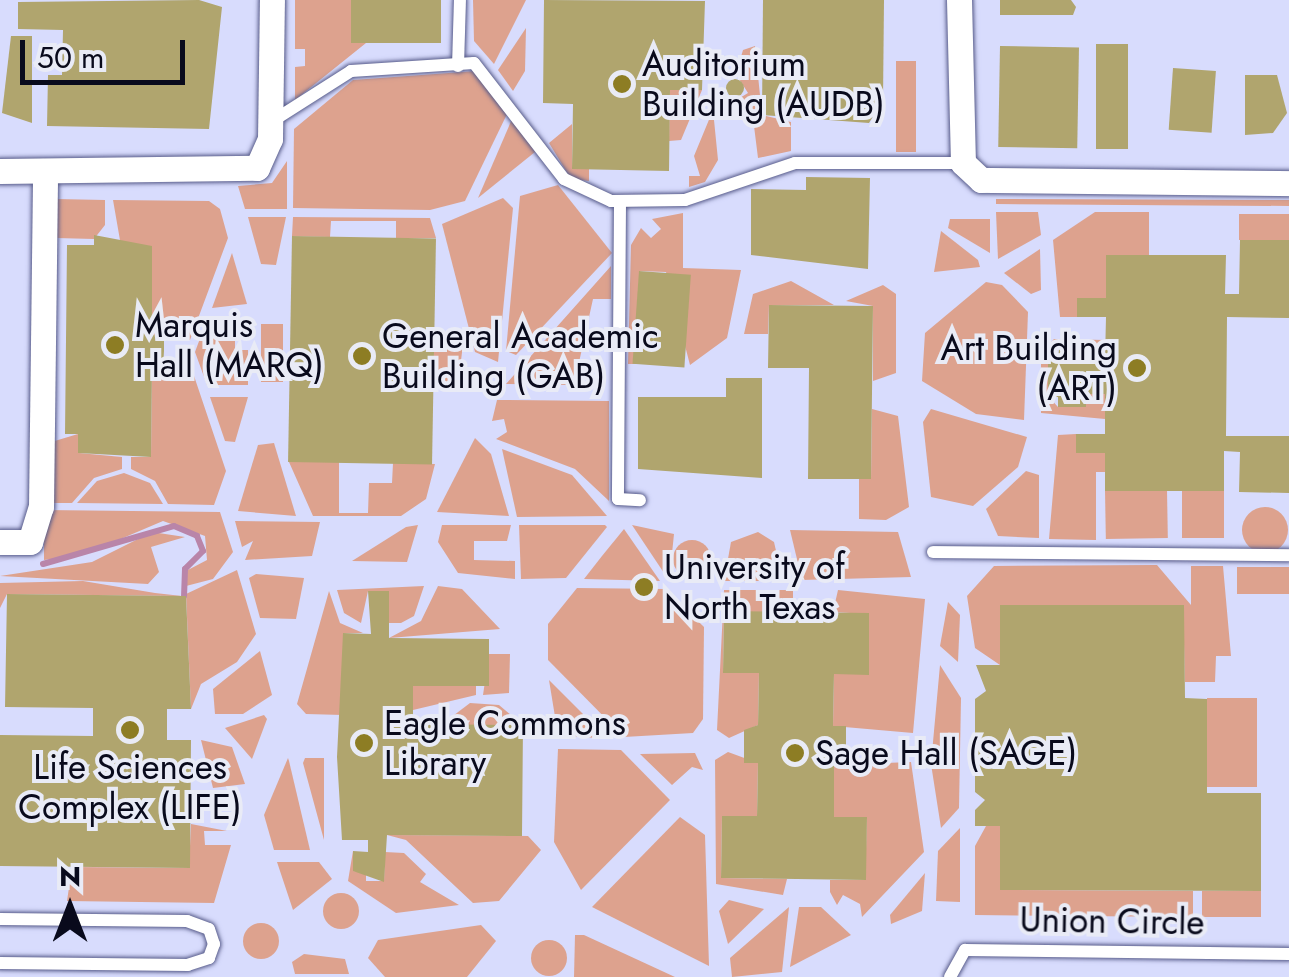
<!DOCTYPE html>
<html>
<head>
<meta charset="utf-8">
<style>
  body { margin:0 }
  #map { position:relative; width:1289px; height:977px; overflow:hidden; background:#d8dcfd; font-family:Jost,sans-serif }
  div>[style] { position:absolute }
  .green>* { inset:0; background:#dda28e; transform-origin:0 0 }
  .round { border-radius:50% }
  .stream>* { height:6px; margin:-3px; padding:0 3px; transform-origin:3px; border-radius:3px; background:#b985a9 }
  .building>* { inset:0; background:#b0a56e; transform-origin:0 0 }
  .roads { filter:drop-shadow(0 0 2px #575b8a) drop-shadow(0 0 2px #575b8a) }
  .lane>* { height:12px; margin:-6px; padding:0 6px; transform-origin:6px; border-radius:6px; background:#fff }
  .street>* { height:25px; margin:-12.5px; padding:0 12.5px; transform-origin:12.5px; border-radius:12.5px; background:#fff }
  .dots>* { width:28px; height:28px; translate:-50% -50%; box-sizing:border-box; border:5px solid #e9ebf6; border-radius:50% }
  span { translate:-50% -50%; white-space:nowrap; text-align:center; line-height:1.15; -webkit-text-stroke:8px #e9ebf6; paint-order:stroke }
  .poi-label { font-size:35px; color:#090a1c }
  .left { translate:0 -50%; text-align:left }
  .right { translate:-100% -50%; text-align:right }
  .street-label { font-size:35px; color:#090a1c }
  .north { position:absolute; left:20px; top:857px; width:100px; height:100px; -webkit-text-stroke:8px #e9ebf6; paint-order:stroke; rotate:0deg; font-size:28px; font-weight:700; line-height:40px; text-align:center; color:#090a1c }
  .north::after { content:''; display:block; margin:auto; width:35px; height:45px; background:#090a1c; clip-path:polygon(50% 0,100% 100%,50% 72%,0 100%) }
  .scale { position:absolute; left:20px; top:40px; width:165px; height:45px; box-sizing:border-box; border:5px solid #090a1c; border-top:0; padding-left:12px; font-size:30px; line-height:35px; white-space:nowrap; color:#090a1c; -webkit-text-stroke:8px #e9ebf6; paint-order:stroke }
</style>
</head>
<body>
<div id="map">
  <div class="green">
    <i style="clip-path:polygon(295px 0,351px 0,351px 42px,366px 43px,295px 100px,295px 67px,305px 66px,305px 49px,295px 49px)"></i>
    <i style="clip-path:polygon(473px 0,526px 0,494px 64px,474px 41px)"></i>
    <i style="clip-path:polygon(526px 28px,525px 71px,513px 91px,498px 70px)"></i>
    <i style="clip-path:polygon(755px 46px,762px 115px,791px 122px,791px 151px,758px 158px,754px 126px,733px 102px,748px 93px,736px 74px,743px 50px)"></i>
    <i style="left:896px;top:61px;width:20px;height:91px"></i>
    <i style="clip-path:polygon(476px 71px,508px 112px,465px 201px,430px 210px,293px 208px,294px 129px,353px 80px)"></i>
    <i style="clip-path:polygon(670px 90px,702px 90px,681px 140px,669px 141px)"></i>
    <i style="clip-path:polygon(713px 110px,718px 160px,705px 182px,689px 187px,689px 176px,700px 176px,694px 156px)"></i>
    <i style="clip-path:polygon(514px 119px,535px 152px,478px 198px,512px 119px)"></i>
    <i style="clip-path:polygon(572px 124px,572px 169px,589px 169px,589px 181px,571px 179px,549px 143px)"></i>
    <i style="clip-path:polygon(287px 161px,287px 209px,245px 209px,238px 186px,272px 183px)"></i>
    <i style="clip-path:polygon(558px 185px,612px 253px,516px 355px,506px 351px,520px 196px)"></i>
    <i style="clip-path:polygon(503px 198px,513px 208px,498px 362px,475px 352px,442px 224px)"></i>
    <i style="clip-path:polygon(56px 199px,105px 200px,105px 225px,94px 239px,56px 238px)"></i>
    <i style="clip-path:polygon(996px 199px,1289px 200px,1289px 206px,996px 204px)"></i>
    <i style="clip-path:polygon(113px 200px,209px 201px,220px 209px,228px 238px,190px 340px,152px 335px,152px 247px,121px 246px)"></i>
    <i style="clip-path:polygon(996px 212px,1038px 212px,1041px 235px,998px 259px)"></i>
    <i style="clip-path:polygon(1095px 212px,1149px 212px,1149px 255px,1106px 255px,1106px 298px,1077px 298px,1077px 317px,1060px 317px,1053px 240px)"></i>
    <i style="clip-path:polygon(683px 213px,683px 268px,741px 270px,727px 338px,690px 365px,666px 272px,640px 271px,638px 364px,628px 364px,631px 245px,641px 228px,651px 238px,661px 229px,652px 219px)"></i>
    <i style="left:1289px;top:214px;width:26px;height:50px;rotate:90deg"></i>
    <i style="clip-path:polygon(248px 217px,286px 217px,276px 265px,261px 264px)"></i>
    <i style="clip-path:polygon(293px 217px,430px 218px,436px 238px,396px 238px,396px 221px,331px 221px,330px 237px,292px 236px)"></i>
    <i style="clip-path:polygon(950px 219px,990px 219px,990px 253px,948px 228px)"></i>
    <i style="clip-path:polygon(941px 231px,978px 260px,980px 267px,934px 272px)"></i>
    <i style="clip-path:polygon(1040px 249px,1041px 290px,1031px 294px,1004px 273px)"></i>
    <i style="clip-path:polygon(232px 253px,247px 304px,212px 308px)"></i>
    <i style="clip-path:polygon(611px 266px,611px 299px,593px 299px,574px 385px,506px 384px)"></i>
    <i style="clip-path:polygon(791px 281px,834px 305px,769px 305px,768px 334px,744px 334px,753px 294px)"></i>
    <i style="clip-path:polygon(986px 282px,1002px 285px,1028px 312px,1024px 420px,976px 414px,922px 381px,925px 333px)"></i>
    <i style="clip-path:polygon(883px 285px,896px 294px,896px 373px,873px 381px,873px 306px,846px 301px)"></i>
    <i style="left:261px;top:324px;width:22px;height:58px"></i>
    <i style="clip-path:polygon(205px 325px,235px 325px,235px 350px,248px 350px,248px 385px,207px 385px,195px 352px)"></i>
    <i style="clip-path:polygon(434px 330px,463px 344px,458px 386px,434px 386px)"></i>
    <i style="clip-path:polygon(1054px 339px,1106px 340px,1105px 359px,1059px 349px,1048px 360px,1048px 396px,1058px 407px,1086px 407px,1086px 394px,1105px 394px,1105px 419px,1041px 413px,1041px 353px)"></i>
    <i style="clip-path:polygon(190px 364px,226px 471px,214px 505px,168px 504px,155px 481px,131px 469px,131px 457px,151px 457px,152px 367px)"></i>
    <i style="clip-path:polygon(210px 397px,248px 397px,235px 442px,225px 441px)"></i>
    <i style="clip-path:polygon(497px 400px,609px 401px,609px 501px,575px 469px,496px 439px,507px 432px,504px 419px,492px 421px)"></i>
    <i style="clip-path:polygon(872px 409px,898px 416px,909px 507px,886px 520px,859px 519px,859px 479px,871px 479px)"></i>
    <i style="clip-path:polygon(931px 409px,1027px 437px,1018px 467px,973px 506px,931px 497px,923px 422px)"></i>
    <i style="clip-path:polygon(78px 434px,79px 453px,122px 457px,122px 469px,94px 478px,72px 503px,45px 503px,48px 443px)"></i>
    <i style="clip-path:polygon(1076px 434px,1076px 453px,1105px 453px,1105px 472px,1096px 472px,1096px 540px,1049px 539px,1058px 435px)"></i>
    <i style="clip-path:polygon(475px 438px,491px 454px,509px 516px,437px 512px)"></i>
    <i style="clip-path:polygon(274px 443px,296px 516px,238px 511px,258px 445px)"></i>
    <i style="clip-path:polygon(502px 449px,572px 475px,607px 516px,517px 517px)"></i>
    <i style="clip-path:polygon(289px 462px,339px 462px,339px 513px,368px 513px,369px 483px,392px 483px,393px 463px,435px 464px,426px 499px,401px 516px,313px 516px)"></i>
    <i style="clip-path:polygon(1026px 471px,1039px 475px,1039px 538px,998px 536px,986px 509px)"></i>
    <i style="clip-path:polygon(124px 473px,150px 483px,163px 504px,77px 503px,97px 481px)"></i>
    <i style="left:1167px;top:490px;width:48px;height:62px;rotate:89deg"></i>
    <i style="left:1182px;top:491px;width:42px;height:47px"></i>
    <i class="round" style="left:1242px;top:507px;width:46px;height:46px"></i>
    <i style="clip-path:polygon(44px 510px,220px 512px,233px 552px,213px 579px,186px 586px,186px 571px,207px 560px,205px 536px,163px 521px,83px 555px,44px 560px)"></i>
    <i style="clip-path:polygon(235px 521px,320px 522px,312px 556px,245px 560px,253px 541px,242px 547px)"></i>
    <i style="clip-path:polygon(418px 525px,407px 562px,352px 561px,406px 527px)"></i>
    <i style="clip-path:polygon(442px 525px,511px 525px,507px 541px,474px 541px,474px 560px,515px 561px,515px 579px,458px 573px,438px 542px)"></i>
    <i style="clip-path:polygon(519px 525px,605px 525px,607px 527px,566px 578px,521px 579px)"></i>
    <i style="clip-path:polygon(632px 525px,674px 534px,670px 573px,664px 573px)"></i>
    <i style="clip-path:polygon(624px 529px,660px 581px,584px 579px,602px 556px)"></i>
    <i style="clip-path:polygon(790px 530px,898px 532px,911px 577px,802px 580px)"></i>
    <i style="clip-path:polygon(152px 532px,185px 537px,151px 547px,159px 572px,148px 584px,0 576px,92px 562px)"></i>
    <i style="clip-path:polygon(758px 532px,774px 542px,783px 581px,724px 581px,731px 542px)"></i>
    <i class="round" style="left:673px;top:540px;width:38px;height:38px"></i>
    <i style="clip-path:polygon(1157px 565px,1191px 605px,1191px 566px,1223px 566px,1231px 656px,1216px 656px,1215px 682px,1185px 682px,1183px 605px,1001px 605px,1000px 665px,975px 648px,967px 596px,994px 566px)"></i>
    <i style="left:1237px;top:567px;width:52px;height:27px"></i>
    <i style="clip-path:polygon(237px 570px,256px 634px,237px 662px,201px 684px,191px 709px,186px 594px)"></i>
    <i style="clip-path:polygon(256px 574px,304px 578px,296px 619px,260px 618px,249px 578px)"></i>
    <i style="clip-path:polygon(83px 581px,155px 593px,182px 596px,7px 594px,0 608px,0 583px)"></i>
    <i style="clip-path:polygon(424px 586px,414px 616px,401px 623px,389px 623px,388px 591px,368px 591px,361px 623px,344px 613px,337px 590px)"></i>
    <i style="clip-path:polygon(438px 586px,462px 589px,500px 629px,389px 638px,421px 621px)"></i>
    <i style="clip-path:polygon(577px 588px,665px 589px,704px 627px,703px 719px,693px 733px,624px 737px,548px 660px,548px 624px)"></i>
    <i style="clip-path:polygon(724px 590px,793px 590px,793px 603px,771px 602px,770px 612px,724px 612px,723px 672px,759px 673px,758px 725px,729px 738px,717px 730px)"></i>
    <i style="clip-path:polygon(838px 590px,925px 599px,913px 733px,833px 726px,834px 674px,869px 674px,869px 614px,833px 612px)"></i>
    <i style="clip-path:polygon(329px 591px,340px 623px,363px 633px,344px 633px,343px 715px,306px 714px,297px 704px)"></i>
    <i style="clip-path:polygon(948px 602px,960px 615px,958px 662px,940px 646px)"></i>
    <i style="clip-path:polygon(260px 651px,272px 695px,243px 714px,215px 714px,213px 689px)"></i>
    <i style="clip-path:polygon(489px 654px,510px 654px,509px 693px,483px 695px)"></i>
    <i style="clip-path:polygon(940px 665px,961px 698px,959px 808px,941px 828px,931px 764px)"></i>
    <i style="clip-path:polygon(549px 680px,598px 729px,596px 738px,558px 735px)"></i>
    <i style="clip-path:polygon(413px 686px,476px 686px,476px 695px,413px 710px)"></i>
    <i style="left:1257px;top:698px;width:89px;height:50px;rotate:90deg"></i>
    <i style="clip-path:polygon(470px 703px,499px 705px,523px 725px,441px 725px)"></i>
    <i style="clip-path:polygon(264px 715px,267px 719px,252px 759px,225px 728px)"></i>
    <i style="clip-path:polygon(201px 740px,232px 747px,245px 784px,213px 788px)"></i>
    <i style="clip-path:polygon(558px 749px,621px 750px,670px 800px,581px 890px,554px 842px)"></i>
    <i style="clip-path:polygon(728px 752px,758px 763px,757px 816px,722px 816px,721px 878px,787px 879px,783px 895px,716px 884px,715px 760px)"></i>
    <i style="clip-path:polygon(695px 753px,703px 770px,692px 767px,672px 785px,640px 754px)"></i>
    <i style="clip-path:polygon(288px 758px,289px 761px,310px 850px,274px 850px,264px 815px)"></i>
    <i style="clip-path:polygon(305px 758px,324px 758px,324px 840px,303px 763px)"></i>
    <i style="clip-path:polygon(911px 762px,924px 852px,862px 917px,860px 904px,843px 895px,837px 905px,830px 892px,830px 880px,865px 880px,867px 817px,834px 817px,834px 765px)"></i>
    <i style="clip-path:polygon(680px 817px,705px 835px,709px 966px,592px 907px)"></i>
    <i style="clip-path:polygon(191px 824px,227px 831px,204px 831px,205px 845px,231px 845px,214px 903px,67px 901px,72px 867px,189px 868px)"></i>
    <i style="clip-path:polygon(986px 826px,1000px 826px,1000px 890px,1193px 891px,1193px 917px,975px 915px,975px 846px)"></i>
    <i style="clip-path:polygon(960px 828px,960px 902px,936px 901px,938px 851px)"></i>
    <i style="clip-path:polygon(387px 835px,528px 836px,541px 850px,499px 901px,473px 903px,406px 840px)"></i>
    <i style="clip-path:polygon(353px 851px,353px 871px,366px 872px,366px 881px,384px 881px,385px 852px,404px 853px,426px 874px,420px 882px,459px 905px,396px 913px,348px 881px)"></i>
    <i style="clip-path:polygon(277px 862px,319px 862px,332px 879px,293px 910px)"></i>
    <i style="clip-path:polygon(925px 873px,922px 911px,891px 924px,890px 915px)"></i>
    <i style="left:1202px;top:891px;width:59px;height:26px"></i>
    <i class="round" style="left:323px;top:893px;width:36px;height:36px"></i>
    <i style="clip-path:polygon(729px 900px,764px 909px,728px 944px,719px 911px)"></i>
    <i style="clip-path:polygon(789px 907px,782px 972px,732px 977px,730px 958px)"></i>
    <i style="clip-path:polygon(799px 907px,821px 907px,851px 935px,790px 967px)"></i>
    <i class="round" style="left:243px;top:923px;width:36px;height:36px"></i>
    <i style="clip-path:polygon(481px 925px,496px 941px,467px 977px,385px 977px,368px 958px,378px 940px)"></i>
    <i style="clip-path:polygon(575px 935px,584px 935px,675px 977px,574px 977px)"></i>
    <i class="round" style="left:531px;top:940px;width:36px;height:36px"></i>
    <i style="clip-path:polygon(304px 954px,345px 959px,349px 974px,295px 974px,292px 962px)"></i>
  </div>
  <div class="stream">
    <i style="left:43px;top:564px;width:136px;rotate:-16.2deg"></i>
    <i style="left:174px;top:526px;width:25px;rotate:23deg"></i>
    <i style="left:197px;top:536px;width:16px;rotate:68deg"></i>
    <i style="left:203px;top:551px;width:25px;rotate:135deg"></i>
    <i style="left:185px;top:569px;width:27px;rotate:92deg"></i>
  </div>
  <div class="building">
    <i style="clip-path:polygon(199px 0,222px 7px,209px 129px,47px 126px,48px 75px,62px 75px,63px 30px,18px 29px,18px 2px)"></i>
    <i style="left:351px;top:0;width:90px;height:43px"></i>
    <i style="clip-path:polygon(544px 0,705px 1px,702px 90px,670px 90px,669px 171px,572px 169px,573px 104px,543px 103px)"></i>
    <i style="clip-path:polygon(763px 0,884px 0,883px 100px,869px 123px,762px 115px)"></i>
    <i style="clip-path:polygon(1000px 0,1071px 0,1076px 7px,1073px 15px,1000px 15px)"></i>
    <i style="clip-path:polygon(11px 36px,32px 36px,32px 123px,2px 113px)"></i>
    <i style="left:1096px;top:44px;width:32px;height:105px"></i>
    <i style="left:1000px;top:46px;width:79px;height:101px;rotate:1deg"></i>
    <i style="left:1173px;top:68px;width:43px;height:62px;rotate:4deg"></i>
    <i style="clip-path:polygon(1245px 75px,1277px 75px,1287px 113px,1273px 133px,1245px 135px)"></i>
    <i class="round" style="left:726px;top:79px;width:18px;height:18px"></i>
    <i style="clip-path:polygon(806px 177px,870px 178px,868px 269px,751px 255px,751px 189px,806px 190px)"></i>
    <i style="clip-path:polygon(94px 235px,152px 246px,152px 335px,164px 335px,164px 351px,163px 367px,152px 367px,151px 457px,78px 453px,78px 434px,65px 434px,67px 245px,94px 245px)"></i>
    <i style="left:292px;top:236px;width:144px;height:226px;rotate:1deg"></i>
    <i style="clip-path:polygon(1240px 240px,1289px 240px,1289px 318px,1227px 317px,1226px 436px,1289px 436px,1289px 493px,1239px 492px,1240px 452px,1224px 451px,1224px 491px,1105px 491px,1105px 453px,1076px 453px,1076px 434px,1105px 434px,1105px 394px,1086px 394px,1086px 407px,1058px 407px,1058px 397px,1048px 397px,1048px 359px,1058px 359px,1059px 349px,1105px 359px,1106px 317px,1077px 317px,1077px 298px,1106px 298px,1106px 255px,1226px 255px,1225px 294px,1239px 294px)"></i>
    <i style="left:639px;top:271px;width:52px;height:93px;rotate:4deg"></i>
    <i style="clip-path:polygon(769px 305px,873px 306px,871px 479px,808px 479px,809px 368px,768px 368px)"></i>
    <i style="clip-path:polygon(726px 378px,762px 378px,762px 478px,638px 469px,638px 397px,726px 397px)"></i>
    <i style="clip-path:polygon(368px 591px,389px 591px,389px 638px,489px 639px,489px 686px,413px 686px,413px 724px,523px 725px,522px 836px,387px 835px,384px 882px,353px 871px,353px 851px,368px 852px,368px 840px,342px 840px,337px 757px,343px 633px,371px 634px)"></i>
    <i style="clip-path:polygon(7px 594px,186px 596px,191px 709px,167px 709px,167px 740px,191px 740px,190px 868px,0 866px,0 735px,93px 736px,93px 708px,5px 707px)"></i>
    <i style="clip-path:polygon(1000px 605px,1184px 605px,1185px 698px,1207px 699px,1207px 793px,1261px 793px,1261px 891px,1000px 890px,1000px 826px,975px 826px,975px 810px,985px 800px,975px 792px,975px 699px,986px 691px,976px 665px,1000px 665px)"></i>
    <i style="clip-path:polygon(724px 611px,869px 613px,869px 675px,834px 674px,833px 726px,846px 726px,846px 765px,834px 765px,834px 817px,867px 817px,866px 880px,721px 878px,722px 816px,757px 816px,758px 763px,744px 763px,744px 730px,758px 725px,759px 673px,723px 673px)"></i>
  </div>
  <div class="roads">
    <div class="lane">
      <i style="left:458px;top:66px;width:66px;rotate:-88.3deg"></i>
      <i style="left:271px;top:122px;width:95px;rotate:-32.5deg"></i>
      <i style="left:351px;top:71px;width:123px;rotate:-3.7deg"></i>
      <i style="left:474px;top:63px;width:147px;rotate:52.2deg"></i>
      <i style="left:564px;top:179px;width:52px;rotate:25.1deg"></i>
      <i style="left:611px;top:201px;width:74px;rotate:-0.8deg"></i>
      <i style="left:685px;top:200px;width:116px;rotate:-18.6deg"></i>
      <i style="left:795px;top:163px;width:168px"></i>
      <i style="left:620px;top:203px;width:296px;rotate:90.4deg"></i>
      <i style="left:618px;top:499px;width:22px;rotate:3deg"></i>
      <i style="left:933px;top:552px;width:356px;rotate:0.5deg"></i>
      <i style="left:0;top:919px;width:187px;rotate:0.6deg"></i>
      <i style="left:187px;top:921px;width:23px;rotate:20deg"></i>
      <i style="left:209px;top:929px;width:16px;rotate:72deg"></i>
      <i style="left:214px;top:944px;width:15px;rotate:110deg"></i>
      <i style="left:209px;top:958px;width:22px;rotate:162deg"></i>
      <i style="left:188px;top:965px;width:188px;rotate:-179.4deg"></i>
      <i style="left:950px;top:977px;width:31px;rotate:-61deg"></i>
      <i style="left:965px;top:950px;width:324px;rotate:0.7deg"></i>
    </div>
    <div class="street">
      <i style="left:959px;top:0;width:163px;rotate:88.6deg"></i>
      <i style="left:963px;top:163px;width:25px;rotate:43deg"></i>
      <i style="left:981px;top:180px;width:308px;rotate:0.6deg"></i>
      <i style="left:0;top:171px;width:257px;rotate:-0.7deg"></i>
      <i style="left:257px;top:168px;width:32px;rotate:-66deg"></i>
      <i style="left:270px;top:139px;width:139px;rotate:-89.2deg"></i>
      <i style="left:0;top:542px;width:30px"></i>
      <i style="left:30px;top:542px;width:37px;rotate:-73deg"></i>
      <i style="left:41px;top:507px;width:336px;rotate:-89.3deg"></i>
    </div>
  </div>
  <div class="dots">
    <i style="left:622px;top:84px;background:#8d7d24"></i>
    <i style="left:115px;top:345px;background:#8d7d24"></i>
    <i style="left:362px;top:356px;background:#8d7d24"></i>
    <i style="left:1137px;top:368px;background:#8d7d24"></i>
    <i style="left:644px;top:587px;background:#8d7d24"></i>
    <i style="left:130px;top:730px;background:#8d7d24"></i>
    <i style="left:364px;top:743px;background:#8d7d24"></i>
    <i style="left:795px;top:753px;background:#8d7d24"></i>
  </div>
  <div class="poi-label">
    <span class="left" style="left:642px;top:84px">Auditorium<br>Building (AUDB)</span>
    <span class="left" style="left:135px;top:345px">Marquis<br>Hall (MARQ)</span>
    <span class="left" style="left:382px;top:356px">General Academic<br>Building (GAB)</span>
    <span class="right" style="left:1117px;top:368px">Art Building<br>(ART)</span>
    <span class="left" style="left:664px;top:587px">University of<br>North Texas</span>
    <span class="left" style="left:384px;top:743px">Eagle Commons<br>Library</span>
    <span class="left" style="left:815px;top:753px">Sage Hall (SAGE)</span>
    <span style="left:130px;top:787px">Life Sciences<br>Complex (LIFE)</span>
  </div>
  <div class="street-label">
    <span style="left:1112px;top:921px;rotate:1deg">Union Circle</span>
  </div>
  <div class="north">N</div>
  <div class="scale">50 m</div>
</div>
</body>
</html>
